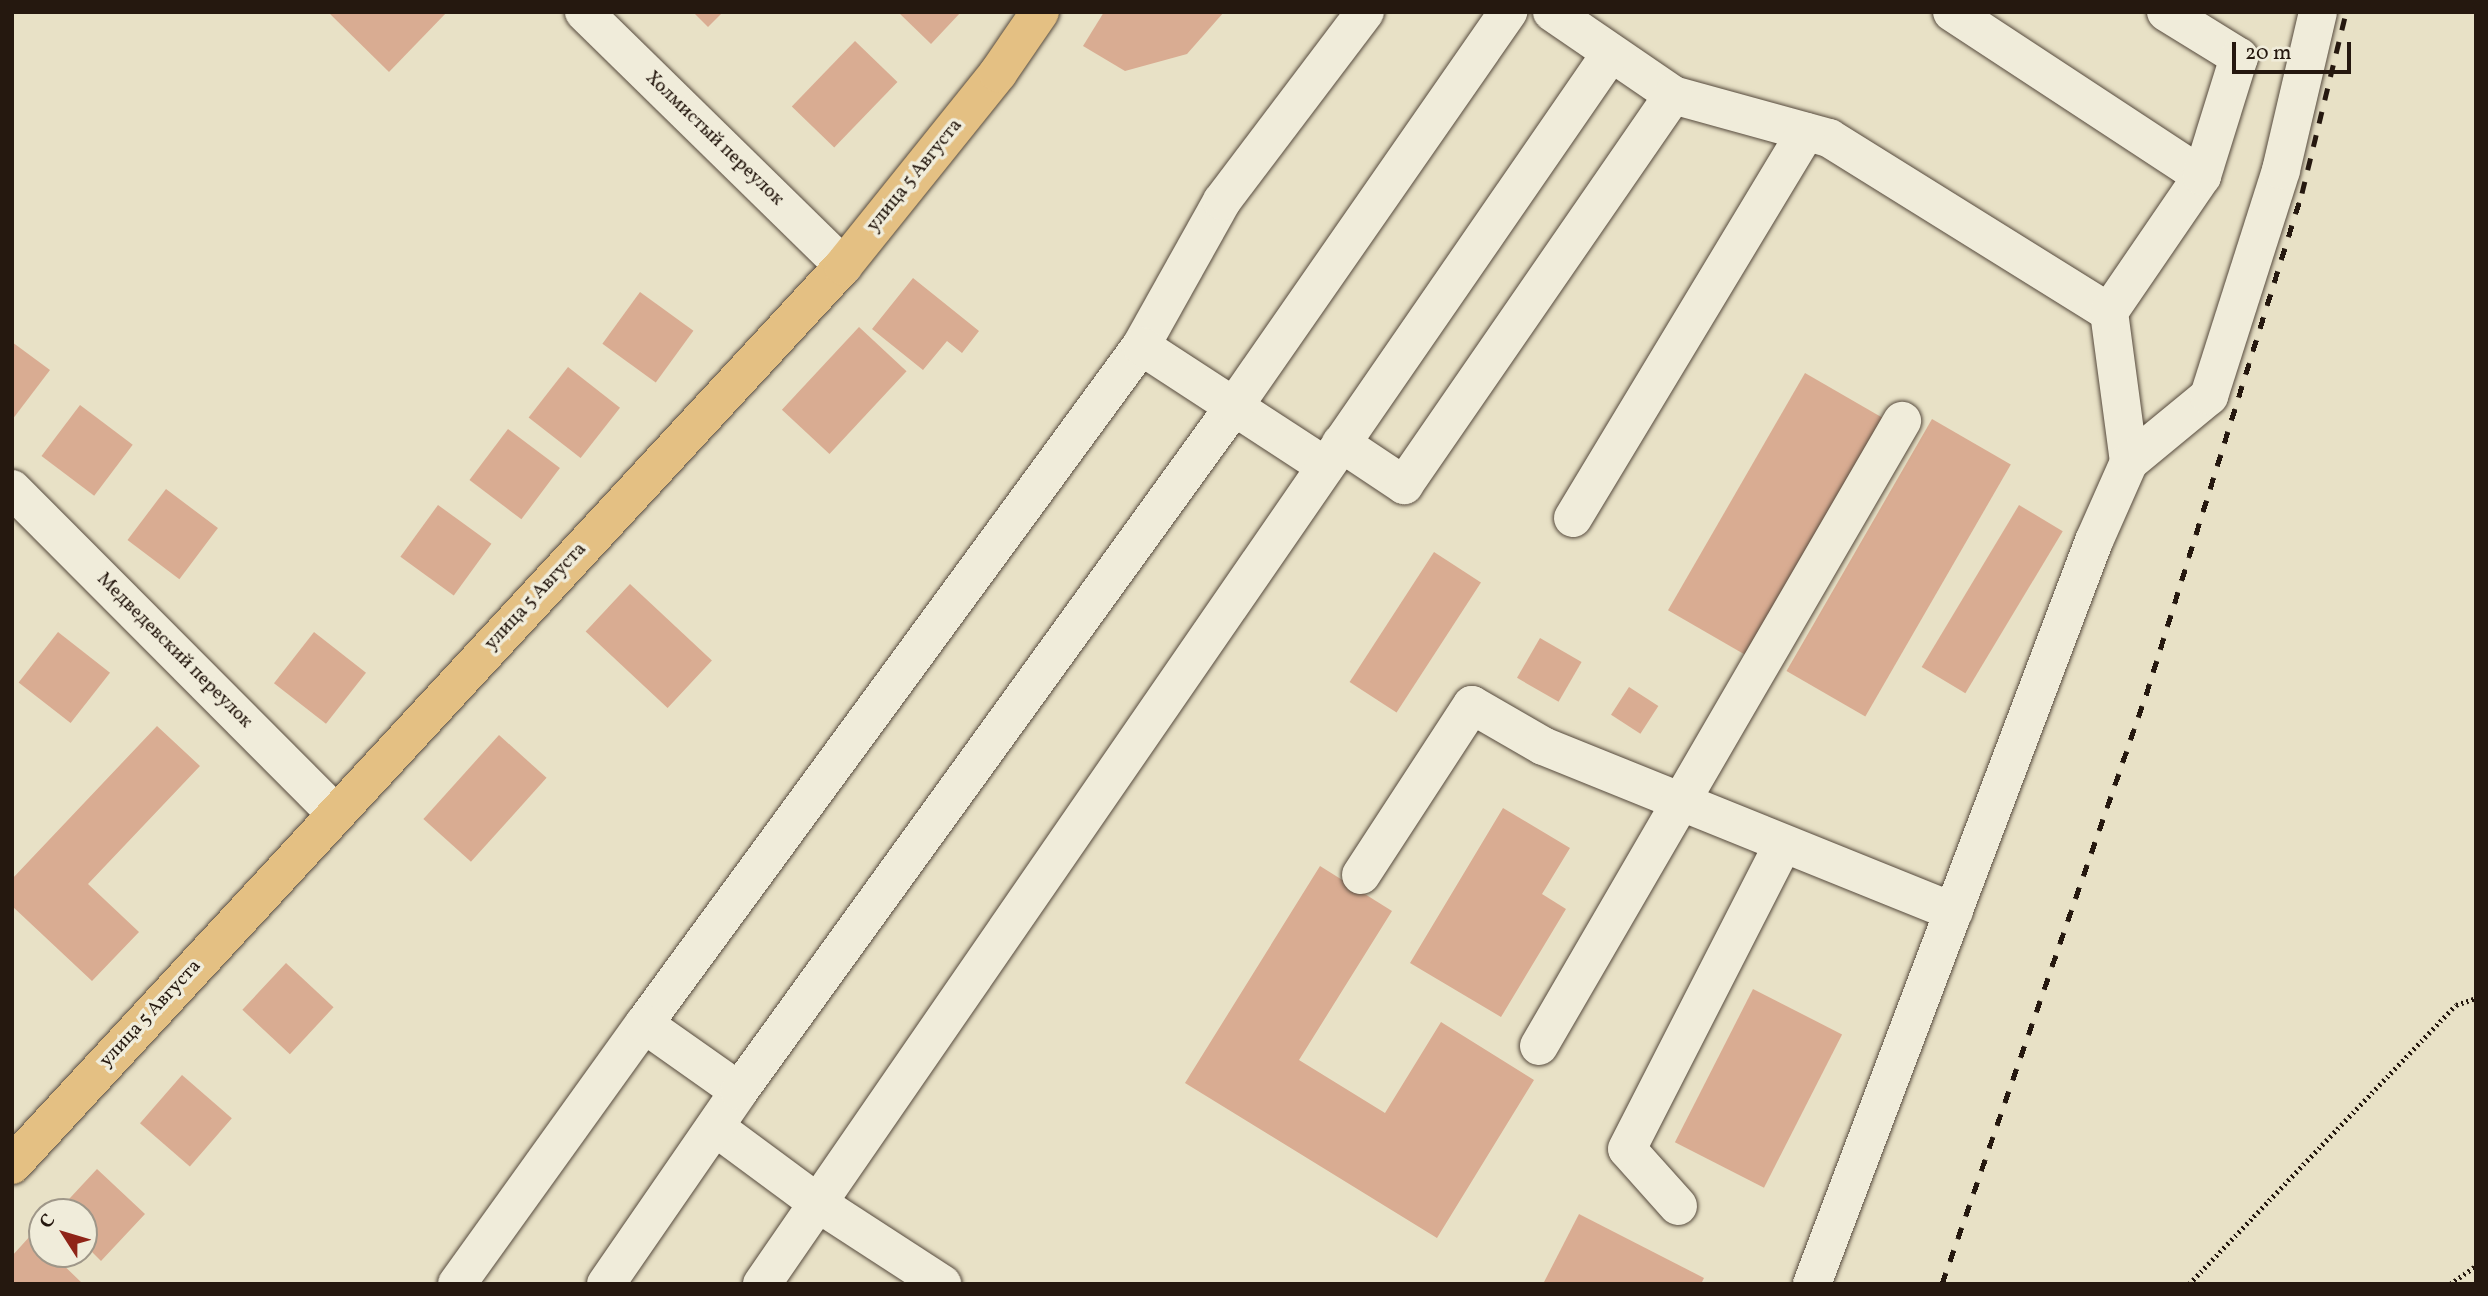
<!DOCTYPE html>
<html>
<head>
<meta charset="utf-8">
<style>
  body { margin:0 }
  #map { position:relative; width:2488px; height:1296px; overflow:hidden; background:#e8e1c6; font-family:Vollkorn,serif }
  div>[style] { position:absolute }
  .building>* { inset:0; background:#d9ac92; transform-origin:0 0 }
  .path>* { height:4.5px; margin-top:-2.25px; transform-origin:0; background:repeating-linear-gradient(90deg,#25180f 0 2px,transparent 0 5.5px) }
  .roads { filter:drop-shadow(0 0 2px #564a3d) drop-shadow(0 0 2px #564a3d) }
  .minor>* { height:38px; margin:-19px; padding:0 19px; transform-origin:19px; border-radius:19px; background:#f0ecda }
  .major>* { height:38px; margin:-19px; padding:0 19px; transform-origin:19px; border-radius:19px; background:#e4c083 }
  .rail>* { height:5px; margin-top:-2.5px; transform-origin:0; background:repeating-linear-gradient(90deg,#25180f 0 12px,transparent 0 24px) }
  span { translate:-50% -50%; white-space:nowrap; text-align:center; line-height:1.15; -webkit-text-stroke:7px #f0ecda; paint-order:stroke }
  .street-label { font-size:19px; color:#25180f }
  .frame { position:absolute; inset:0; border:14px solid #25180f; pointer-events:none }
  .north { position:absolute; left:28px; top:1198px; width:70px; height:70px; box-sizing:border-box; background:#f0ecda; border:2px solid #9f9789; border-radius:50%; rotate:307deg; font-size:19px; font-weight:700; line-height:28px; text-align:center; color:#25180f }
  .north::after { content:''; display:block; margin:auto; width:24px; height:32px; background:#8f2418; clip-path:polygon(50% 0,100% 100%,50% 72%,0 100%) }
  .scale { position:absolute; left:2232px; top:42px; width:119px; height:32px; box-sizing:border-box; border:4px solid #25180f; border-top:0; padding-left:9px; font-size:21px; line-height:24px; white-space:nowrap; color:#25180f; -webkit-text-stroke:5px #f0ecda; paint-order:stroke }
</style>
</head>
<body>
<div id="map">
  <div class="building">
    <i style="clip-path:polygon(328px 12px,447px 12px,389px 72px)"></i>
    <i style="clip-path:polygon(693px 12px,723px 12px,708px 27px)"></i>
    <i style="clip-path:polygon(898px 12px,961px 12px,931px 44px)"></i>
    <i style="clip-path:polygon(1104px 12px,1224px 12px,1187px 54px,1125px 71px,1083px 46px)"></i>
    <i style="left:855px;top:41px;width:59px;height:91px;rotate:44deg"></i>
    <i style="clip-path:polygon(913px 278px,979px 331px,962px 353px,947px 341px,923px 370px,872px 329px)"></i>
    <i style="left:640px;top:292px;width:66px;height:64px;rotate:36deg"></i>
    <i style="left:859px;top:327px;width:65px;height:113px;rotate:43deg"></i>
    <i style="clip-path:polygon(12px 342px,50px 370px,12px 420px)"></i>
    <i style="left:568px;top:367px;width:66px;height:64px;rotate:38deg"></i>
    <i style="left:1805px;top:373px;width:92px;height:274px;rotate:30deg"></i>
    <i style="left:80px;top:405px;width:66px;height:64px;rotate:37deg"></i>
    <i style="left:1932px;top:419px;width:91px;height:291px;rotate:30deg"></i>
    <i style="left:508px;top:429px;width:65px;height:64px;rotate:37deg"></i>
    <i style="left:166px;top:489px;width:65px;height:64px;rotate:37deg"></i>
    <i style="left:438px;top:505px;width:66px;height:64px;rotate:36deg"></i>
    <i style="left:2019px;top:505px;width:51px;height:189px;rotate:31deg"></i>
    <i style="left:1434px;top:552px;width:56px;height:155px;rotate:33deg"></i>
    <i style="left:630px;top:584px;width:112px;height:65px;rotate:43deg"></i>
    <i style="left:58px;top:632px;width:66px;height:64px;rotate:38deg"></i>
    <i style="left:314px;top:632px;width:66px;height:65px;rotate:38deg"></i>
    <i style="left:1540px;top:638px;width:48px;height:46px;rotate:30deg"></i>
    <i style="left:1629px;top:687px;width:35px;height:33px;rotate:33deg"></i>
    <i style="clip-path:polygon(157px 726px,200px 766px,88px 884px,139px 932px,92px 981px,12px 906px,12px 879px)"></i>
    <i style="left:499px;top:735px;width:64px;height:113px;rotate:42deg"></i>
    <i style="clip-path:polygon(1503px 808px,1570px 848px,1542px 894px,1566px 909px,1501px 1017px,1410px 963px)"></i>
    <i style="clip-path:polygon(1320px 866px,1392px 911px,1299px 1060px,1385px 1113px,1441px 1022px,1534px 1080px,1437px 1238px,1185px 1083px)"></i>
    <i style="left:286px;top:963px;width:65px;height:64px;rotate:43deg"></i>
    <i style="left:1753px;top:989px;width:100px;height:172px;rotate:27deg"></i>
    <i style="left:182px;top:1075px;width:66px;height:64px;rotate:41deg"></i>
    <i style="clip-path:polygon(97px 1169px,145px 1214px,101px 1261px,84px 1244px,84px 1212px,57px 1212px)"></i>
    <i style="clip-path:polygon(1579px 1214px,1704px 1278px,1701px 1284px,1543px 1284px)"></i>
    <i style="clip-path:polygon(31px 1235px,42px 1245px,42px 1254px,52px 1254px,83px 1284px,12px 1284px,12px 1256px)"></i>
  </div>
  <div class="path">
    <i style="left:2189px;top:1284px;width:386px;rotate:-46.3deg"></i>
    <i style="left:2456px;top:1005px;width:21px;rotate:-19deg"></i>
    <i style="left:2450px;top:1284px;width:32px;rotate:-35deg"></i>
  </div>
  <div class="roads">
    <div class="minor">
      <i style="left:584px;top:12px;width:363px;rotate:44.4deg"></i>
      <i style="left:1552px;top:12px;width:147px;rotate:34.4deg"></i>
      <i style="left:1673px;top:95px;width:162px;rotate:15.4deg"></i>
      <i style="left:1829px;top:138px;width:330px;rotate:31.9deg"></i>
      <i style="left:2109px;top:312px;width:151px;rotate:82.4deg"></i>
      <i style="left:1952px;top:12px;width:299px;rotate:33.3deg"></i>
      <i style="left:2202px;top:176px;width:165px;rotate:124.4deg"></i>
      <i style="left:2166px;top:12px;width:86px;rotate:31.7deg"></i>
      <i style="left:2239px;top:57px;width:125px;rotate:107.3deg"></i>
      <i style="left:1141px;top:346px;width:166px;rotate:-60.8deg"></i>
      <i style="left:1222px;top:201px;width:237px;rotate:-52.9deg"></i>
      <i style="left:1341px;top:443px;width:76px;rotate:33.7deg"></i>
      <i style="left:1404px;top:485px;width:474px;rotate:-55.4deg"></i>
      <i style="left:12px;top:489px;width:457px;rotate:45.1deg"></i>
      <i style="left:1573px;top:518px;width:451px;rotate:-58.9deg"></i>
      <i style="left:1361px;top:875px;width:203px;rotate:-56.9deg"></i>
      <i style="left:1472px;top:705px;width:82px;rotate:30deg"></i>
      <i style="left:1543px;top:746px;width:443px;rotate:22deg"></i>
      <i style="left:644px;top:1024px;width:841px;rotate:-53.76deg"></i>
      <i style="left:1141px;top:346px;width:220px;rotate:33.1deg"></i>
      <i style="left:1539px;top:1046px;width:723px;rotate:-59.85deg"></i>
      <i style="left:715px;top:1127px;width:129px;rotate:36.5deg"></i>
      <i style="left:819px;top:1204px;width:147px;rotate:33deg"></i>
      <i style="left:1678px;top:1206px;width:76px;rotate:-131.8deg"></i>
      <i style="left:1627px;top:1149px;width:343px;rotate:-62.9deg"></i>
      <i style="left:457px;top:1284px;width:320px;rotate:-54.3deg"></i>
      <i style="left:644px;top:1024px;width:116px;rotate:35.2deg"></i>
      <i style="left:606px;top:1284px;width:234px;rotate:-55.4deg"></i>
      <i style="left:739px;top:1091px;width:847px;rotate:-54.13deg"></i>
      <i style="left:1235px;top:405px;width:479px;rotate:-55.2deg"></i>
      <i style="left:762px;top:1284px;width:1495px;rotate:-55.41deg"></i>
      <i style="left:1812px;top:1284px;width:795px;rotate:-69.22deg"></i>
      <i style="left:2094px;top:541px;width:86px;rotate:-66.1deg"></i>
      <i style="left:2129px;top:462px;width:104px;rotate:-39.5deg"></i>
      <i style="left:2209px;top:396px;width:237px;rotate:-72.3deg"></i>
      <i style="left:2281px;top:170px;width:162px;rotate:-76.8deg"></i>
    </div>
    <div class="major">
      <i style="left:12px;top:1165px;width:1224px;rotate:-47.25deg"></i>
      <i style="left:843px;top:266px;width:248px;rotate:-51.2deg"></i>
      <i style="left:998px;top:73px;width:74px;rotate:-55.5deg"></i>
    </div>
  </div>
  <div class="rail">
    <i style="left:1942px;top:1284px;width:623px;rotate:-70.9deg"></i>
    <i style="left:2146px;top:695px;width:526px;rotate:-72.74deg"></i>
    <i style="left:2302px;top:193px;width:186px;rotate:-76.3deg"></i>
  </div>
  <div class="street-label">
    <span style="left:714px;top:139px;rotate:44deg">Холмистый переулок</span>
    <span style="left:915px;top:176px;rotate:-51deg">улица 5 Августа</span>
    <span style="left:536px;top:597px;rotate:-47deg">улица 5 Августа</span>
    <span style="left:174px;top:651px;rotate:45deg">Медведевский переулок</span>
    <span style="left:151px;top:1014px;rotate:-47deg">улица 5 Августа</span>
  </div>
  <div class="frame"></div>
  <div class="north">С</div>
  <div class="scale">20 m</div>
</div>
</body>
</html>
